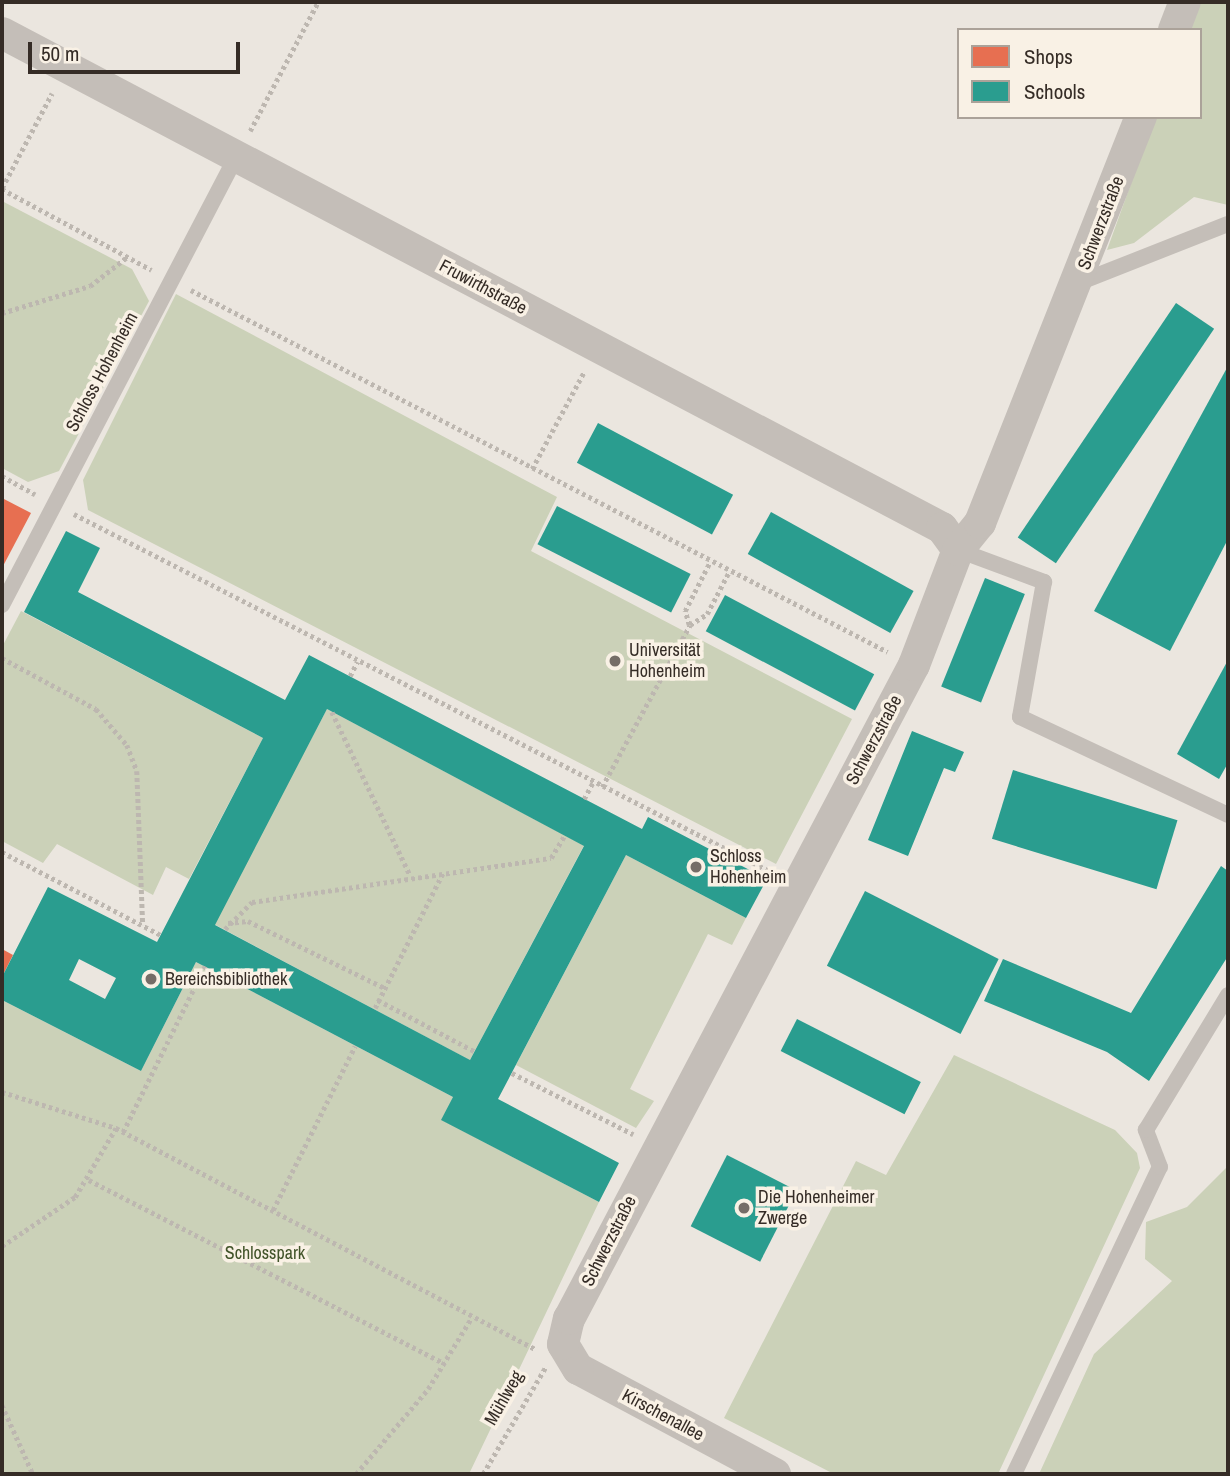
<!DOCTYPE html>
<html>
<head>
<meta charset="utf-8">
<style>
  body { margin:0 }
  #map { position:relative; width:1230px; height:1476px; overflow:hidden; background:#ebe6df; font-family:"Archivo Narrow",sans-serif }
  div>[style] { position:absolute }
  .green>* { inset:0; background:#cbd1b8; transform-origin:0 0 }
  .shops>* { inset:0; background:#e76f51 }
  .schools>* { inset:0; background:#2a9d8f; transform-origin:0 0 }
  .path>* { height:4.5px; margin-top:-2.25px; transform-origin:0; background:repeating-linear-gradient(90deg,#bdb7b0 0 3.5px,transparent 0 7px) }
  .lane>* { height:16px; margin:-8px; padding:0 8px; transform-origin:8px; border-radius:8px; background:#c4beb8 }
  .street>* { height:32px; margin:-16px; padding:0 16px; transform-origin:16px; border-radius:16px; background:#c4beb8 }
  .dots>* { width:19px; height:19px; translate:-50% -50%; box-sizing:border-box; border:4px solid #f9f1e5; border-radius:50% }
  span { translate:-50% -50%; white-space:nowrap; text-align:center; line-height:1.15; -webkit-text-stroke:7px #f9f1e5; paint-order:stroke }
  .street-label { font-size:18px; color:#352c26 }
  .poi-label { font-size:18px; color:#352c26 }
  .left { translate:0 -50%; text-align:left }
  .park-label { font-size:18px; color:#42542a }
  .frame { position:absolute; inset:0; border:4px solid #352c26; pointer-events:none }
  .legend { position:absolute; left:957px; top:28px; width:245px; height:91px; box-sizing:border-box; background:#f9f1e5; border:2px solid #aba299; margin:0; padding:9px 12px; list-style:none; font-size:21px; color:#352c26 }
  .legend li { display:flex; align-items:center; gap:14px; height:35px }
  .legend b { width:35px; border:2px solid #aba299 }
  .scale { position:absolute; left:28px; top:42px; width:212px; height:32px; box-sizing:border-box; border:4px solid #352c26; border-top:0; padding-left:9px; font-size:21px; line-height:24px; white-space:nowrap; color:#352c26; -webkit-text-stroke:5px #f9f1e5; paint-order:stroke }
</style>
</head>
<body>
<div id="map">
  <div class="green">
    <i style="clip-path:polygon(1197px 2px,1228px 2px,1228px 205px,1194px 197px,1134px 243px,1107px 250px,1155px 117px,1200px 117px,1200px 30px,1187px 30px)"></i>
    <i style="clip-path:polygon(2px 201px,132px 269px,149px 301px,59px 471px,28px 482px,2px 468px)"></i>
    <i style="clip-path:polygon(176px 294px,557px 497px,531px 551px,852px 719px,776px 864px,88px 510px,83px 480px)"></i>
    <i style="clip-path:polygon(21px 611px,263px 738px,189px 879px,166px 867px,153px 895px,57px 844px,43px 863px,2px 841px,2px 647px)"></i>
    <i style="left:327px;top:709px;width:291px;height:243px;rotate:28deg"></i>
    <i style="clip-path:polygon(626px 855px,746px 918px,732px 945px,708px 934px,630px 1089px,654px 1101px,636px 1128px,516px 1065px)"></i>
    <i style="clip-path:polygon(196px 962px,453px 1097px,442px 1120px,599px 1202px,469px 1474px,2px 1474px,2px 1000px,141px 1071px)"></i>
    <i style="clip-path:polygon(954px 1055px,1115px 1130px,1137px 1153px,1140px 1168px,998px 1474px,834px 1474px,724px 1418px,856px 1161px,886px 1175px)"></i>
    <i style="clip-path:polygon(1228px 1166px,1228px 1474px,1039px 1474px,1094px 1354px,1172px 1281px,1145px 1259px,1146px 1222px,1187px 1207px)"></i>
  </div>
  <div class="shops">
    <i style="clip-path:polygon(2px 498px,31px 513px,2px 568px)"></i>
    <i style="clip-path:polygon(2px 949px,13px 955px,2px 977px)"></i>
  </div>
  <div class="schools">
    <i style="left:1176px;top:303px;width:46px;height:283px;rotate:34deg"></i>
    <i style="clip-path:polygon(1228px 366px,1228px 539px,1170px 651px,1094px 611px)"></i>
    <i style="left:598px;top:423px;width:153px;height:45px;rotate:28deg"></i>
    <i style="left:557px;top:506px;width:150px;height:43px;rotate:27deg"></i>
    <i style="left:771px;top:512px;width:163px;height:48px;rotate:29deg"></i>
    <i style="clip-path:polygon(evenodd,66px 531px,100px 548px,78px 592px,285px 700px,309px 655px,642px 829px,648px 817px,767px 879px,746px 918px,626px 855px,498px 1099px,619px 1163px,599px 1202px,441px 1120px,453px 1097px,196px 962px,141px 1071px,2px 1000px,2px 977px,48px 887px,157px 942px,263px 738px,24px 612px,66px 531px,327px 709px,584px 846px,470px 1060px,215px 925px,327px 709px,66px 531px,79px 959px,116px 978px,105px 999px,69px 980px,79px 959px)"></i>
    <i style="left:985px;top:578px;width:43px;height:117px;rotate:22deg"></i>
    <i style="left:725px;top:595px;width:169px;height:41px;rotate:28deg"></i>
    <i style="clip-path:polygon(1228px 660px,1228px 763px,1219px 779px,1177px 754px)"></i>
    <i style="clip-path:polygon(912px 731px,964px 752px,955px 772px,944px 768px,908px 856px,868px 840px)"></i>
    <i style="left:1013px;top:770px;width:172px;height:72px;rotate:17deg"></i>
    <i style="clip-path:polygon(1221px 866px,1228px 871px,1228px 956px,1149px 1081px,1107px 1052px,984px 1001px,1003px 959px,1131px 1013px)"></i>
    <i style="left:865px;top:891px;width:150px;height:84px;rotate:27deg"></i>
    <i style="left:797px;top:1019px;width:139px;height:36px;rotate:27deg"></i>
    <i style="left:727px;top:1155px;width:78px;height:80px;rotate:27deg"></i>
  </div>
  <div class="path">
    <i style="left:250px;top:131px;width:146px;rotate:-62.2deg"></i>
    <i style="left:2px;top:188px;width:107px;rotate:-62.2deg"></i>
    <i style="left:2px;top:189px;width:170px;rotate:28.4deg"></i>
    <i style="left:191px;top:290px;width:785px;rotate:27.45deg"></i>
    <i style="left:2px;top:313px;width:92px;rotate:-17.1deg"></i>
    <i style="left:90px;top:286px;width:47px;rotate:-38.1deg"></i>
    <i style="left:532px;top:469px;width:110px;rotate:-61.8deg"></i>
    <i style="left:2px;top:476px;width:38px;rotate:29deg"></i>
    <i style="left:74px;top:514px;width:786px;rotate:27.18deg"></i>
    <i style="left:689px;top:625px;width:15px;rotate:-106deg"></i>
    <i style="left:685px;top:611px;width:55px;rotate:-63deg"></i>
    <i style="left:2px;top:658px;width:107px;rotate:28.5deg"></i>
    <i style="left:96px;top:709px;width:48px;rotate:49.3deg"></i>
    <i style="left:127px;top:745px;width:28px;rotate:69deg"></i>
    <i style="left:137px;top:771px;width:154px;rotate:87.8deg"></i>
    <i style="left:350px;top:676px;width:16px;rotate:-63deg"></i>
    <i style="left:332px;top:712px;width:181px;rotate:64.4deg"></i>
    <i style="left:602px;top:787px;width:184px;rotate:-61.5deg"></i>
    <i style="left:690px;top:625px;width:20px;rotate:-33deg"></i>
    <i style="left:707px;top:614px;width:47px;rotate:-62.4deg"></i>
    <i style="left:584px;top:799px;width:19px;rotate:-62deg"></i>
    <i style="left:2px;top:852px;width:179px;rotate:27.6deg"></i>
    <i style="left:228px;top:923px;width:20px;rotate:-6deg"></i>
    <i style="left:248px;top:921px;width:153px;rotate:26.1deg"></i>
    <i style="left:225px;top:929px;width:38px;rotate:-45deg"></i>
    <i style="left:252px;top:902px;width:302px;rotate:-8.4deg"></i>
    <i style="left:551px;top:858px;width:26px;rotate:-59deg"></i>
    <i style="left:378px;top:1000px;width:109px;rotate:28deg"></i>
    <i style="left:375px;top:1008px;width:153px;rotate:-63.3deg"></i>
    <i style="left:512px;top:1073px;width:136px;rotate:26.8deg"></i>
    <i style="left:2px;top:1092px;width:120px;rotate:17.5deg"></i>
    <i style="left:116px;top:1128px;width:474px;rotate:27.8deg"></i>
    <i style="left:123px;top:1132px;width:185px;rotate:-63.7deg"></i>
    <i style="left:89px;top:1180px;width:399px;rotate:27.3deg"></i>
    <i style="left:273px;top:1210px;width:183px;rotate:-63.4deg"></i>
    <i style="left:2px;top:1246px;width:88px;rotate:-33.9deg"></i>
    <i style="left:75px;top:1197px;width:80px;rotate:-59.3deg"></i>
    <i style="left:2px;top:1405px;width:76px;rotate:65.8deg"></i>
    <i style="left:356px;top:1474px;width:111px;rotate:-49.7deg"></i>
    <i style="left:428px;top:1389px;width:84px;rotate:-58.6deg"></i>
    <i style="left:483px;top:1474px;width:123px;rotate:-59.7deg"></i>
  </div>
  <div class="lane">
    <i style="left:1078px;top:283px;width:161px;rotate:-21.5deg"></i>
    <i style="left:958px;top:550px;width:92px;rotate:20.4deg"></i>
    <i style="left:1044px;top:582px;width:137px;rotate:100.1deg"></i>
    <i style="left:1020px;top:717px;width:230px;rotate:25.2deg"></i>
    <i style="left:2px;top:605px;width:505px;rotate:-62.42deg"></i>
    <i style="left:1014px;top:1474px;width:340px;rotate:-64.6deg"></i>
    <i style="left:1160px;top:1167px;width:40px;rotate:-111deg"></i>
    <i style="left:1146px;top:1130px;width:158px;rotate:-58.7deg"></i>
  </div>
  <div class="street">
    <i style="left:1174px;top:30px;width:30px;rotate:-69deg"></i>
    <i style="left:2px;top:33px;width:1062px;rotate:27.77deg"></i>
    <i style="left:942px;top:528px;width:27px;rotate:54deg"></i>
    <i style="left:775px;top:1474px;width:223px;rotate:-151.9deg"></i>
    <i style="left:578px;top:1369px;width:29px;rotate:-121deg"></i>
    <i style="left:563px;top:1344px;width:26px;rotate:-77deg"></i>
    <i style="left:569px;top:1319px;width:739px;rotate:-62.19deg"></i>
    <i style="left:914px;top:665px;width:123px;rotate:-69.1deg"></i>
    <i style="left:958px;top:550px;width:35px;rotate:-51deg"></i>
    <i style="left:980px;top:523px;width:437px;rotate:-68.4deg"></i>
  </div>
  <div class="dots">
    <i style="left:615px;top:661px;background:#756d67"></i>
    <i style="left:696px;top:867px;background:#756d67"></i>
    <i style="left:151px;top:979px;background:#756d67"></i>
    <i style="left:744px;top:1208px;background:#756d67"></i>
  </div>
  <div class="street-label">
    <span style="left:1101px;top:223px;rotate:-69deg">Schwerzstraße</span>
    <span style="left:483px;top:287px;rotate:28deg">Fruwirthstraße</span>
    <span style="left:102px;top:372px;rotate:-62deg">Schloss Hohenheim</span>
    <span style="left:874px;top:740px;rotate:-62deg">Schwerzstraße</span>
    <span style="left:609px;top:1241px;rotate:-63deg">Schwerzstraße</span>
    <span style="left:504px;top:1398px;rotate:-60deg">Mühlweg</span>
    <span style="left:663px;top:1415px;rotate:28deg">Kirschenallee</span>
  </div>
  <div class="poi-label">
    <span class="left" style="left:629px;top:661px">Universität<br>Hohenheim</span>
    <span class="left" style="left:710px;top:867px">Schloss<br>Hohenheim</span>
    <span class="left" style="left:165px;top:979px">Bereichsbibliothek</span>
    <span class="left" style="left:758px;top:1208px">Die Hohenheimer<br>Zwerge</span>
  </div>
  <div class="park-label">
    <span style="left:265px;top:1253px">Schlosspark</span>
  </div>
  <div class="frame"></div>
  <ul class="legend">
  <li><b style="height:19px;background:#e76f51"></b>Shops</li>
  <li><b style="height:19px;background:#2a9d8f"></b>Schools</li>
  </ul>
  <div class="scale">50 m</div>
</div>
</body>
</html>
